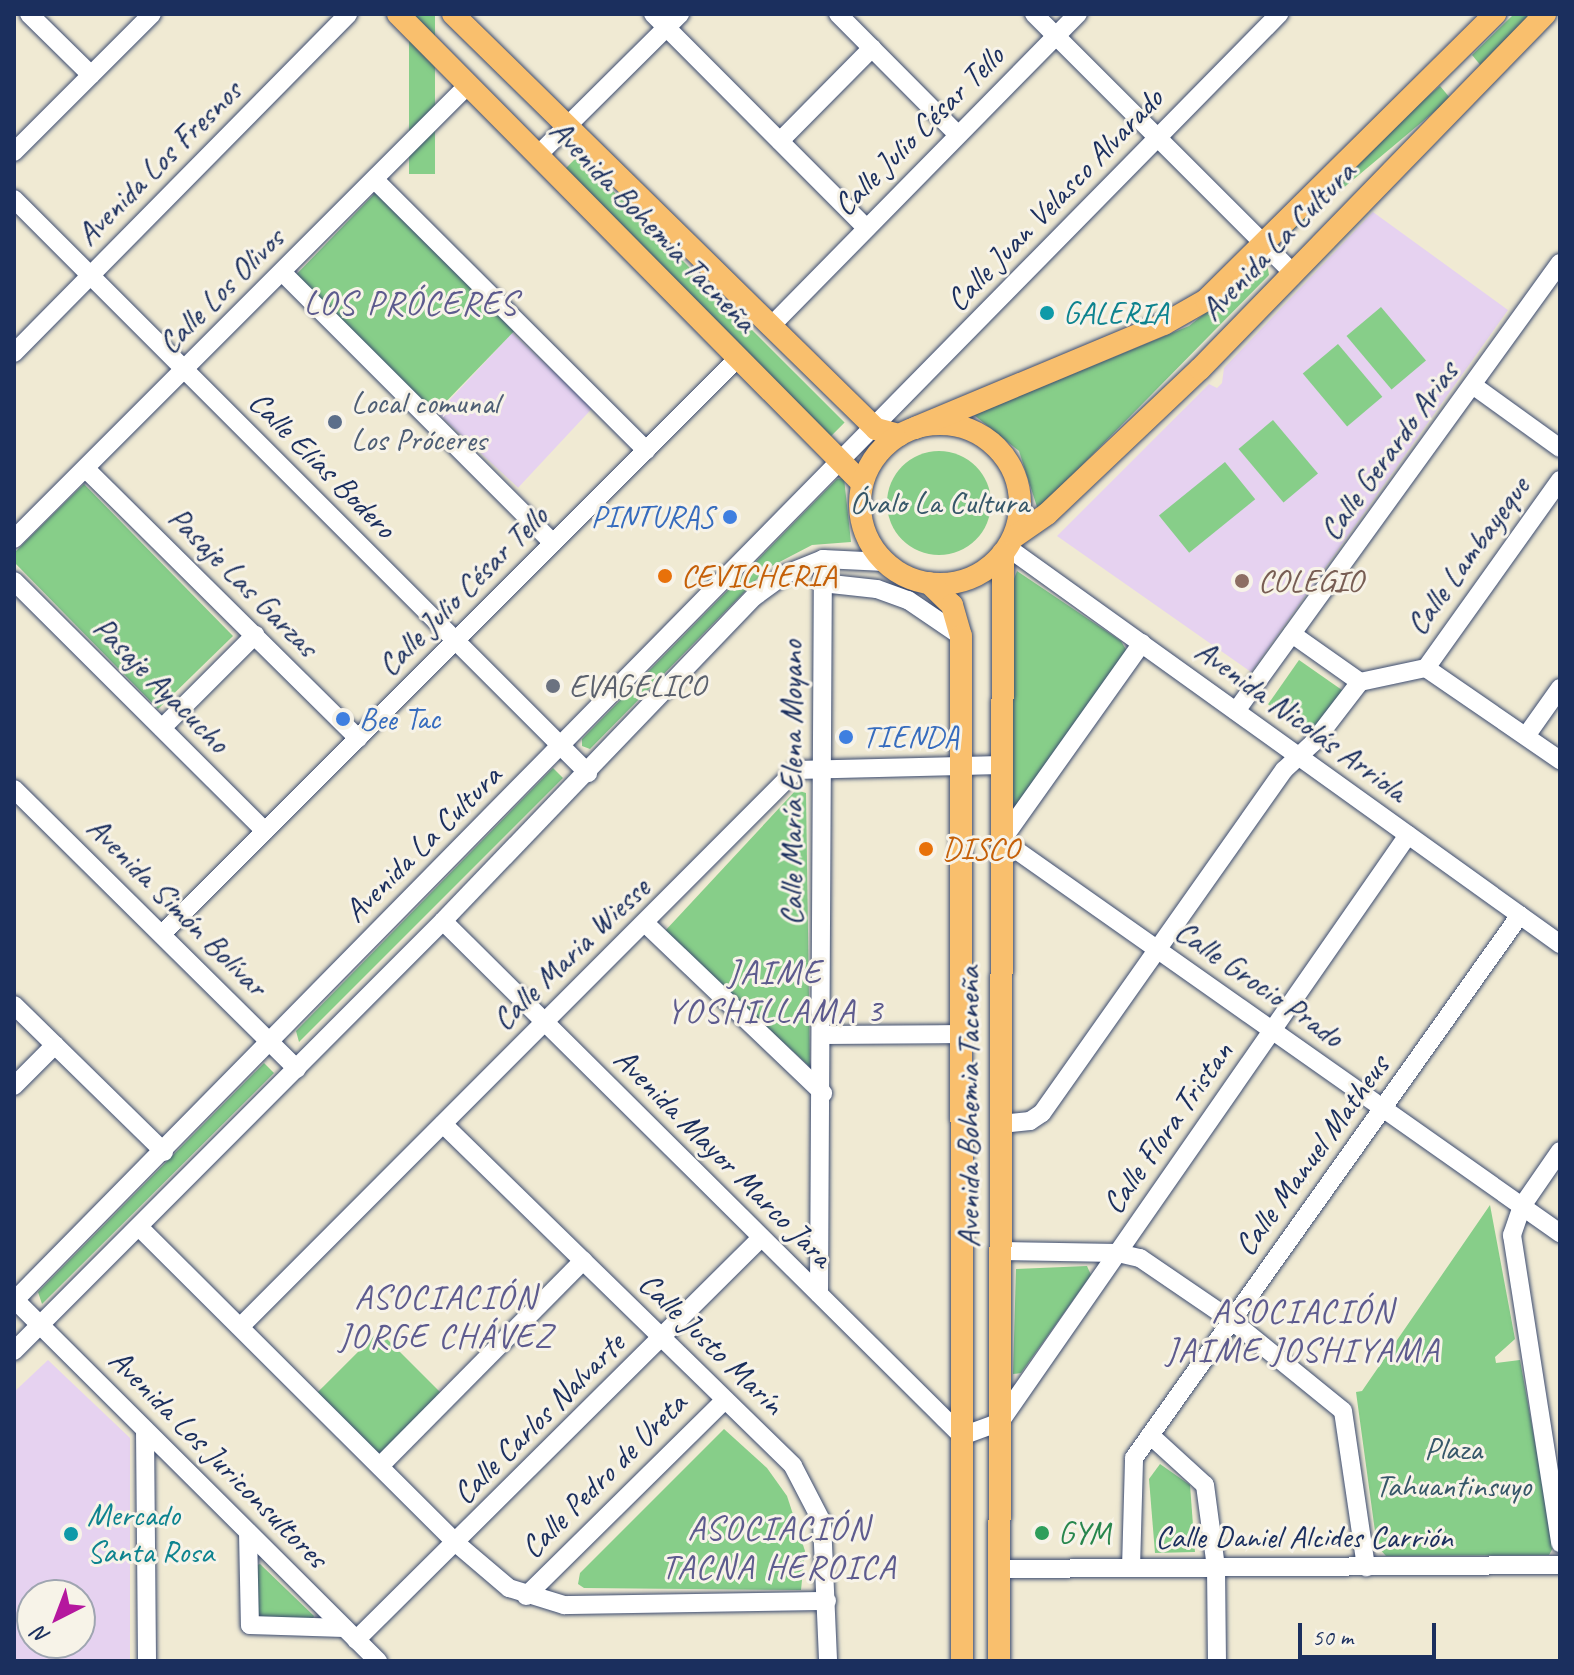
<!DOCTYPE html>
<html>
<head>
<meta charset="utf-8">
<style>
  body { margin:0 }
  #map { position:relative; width:1574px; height:1675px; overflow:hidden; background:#f0ead3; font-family:Caveat,sans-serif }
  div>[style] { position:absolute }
  .built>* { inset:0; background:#e6d2f0; transform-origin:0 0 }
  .green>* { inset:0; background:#87ce89; transform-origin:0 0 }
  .round { border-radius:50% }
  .roads { filter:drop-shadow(0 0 2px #3b4b70) drop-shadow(0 0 2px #3b4b70) }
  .minor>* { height:18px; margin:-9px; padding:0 9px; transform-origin:9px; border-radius:9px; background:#fff }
  .major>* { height:22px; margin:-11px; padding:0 11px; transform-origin:11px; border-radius:11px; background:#f9bf6d }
  .major>.ring { margin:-11px; padding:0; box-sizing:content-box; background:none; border:22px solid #f9bf6d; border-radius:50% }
  .dots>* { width:22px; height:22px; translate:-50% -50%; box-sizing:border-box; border:4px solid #f7f3e8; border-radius:50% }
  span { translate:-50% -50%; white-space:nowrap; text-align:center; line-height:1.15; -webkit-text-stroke:6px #f7f3e8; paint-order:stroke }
  .street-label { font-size:32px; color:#1b2f5e }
  .culture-label { font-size:32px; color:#0d838f }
  .left { translate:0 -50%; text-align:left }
  .service-label { font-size:32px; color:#4e5e75 }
  .park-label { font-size:32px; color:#365769 }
  .shop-label { font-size:32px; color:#366cbe }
  .right { translate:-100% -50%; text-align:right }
  .food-label { font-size:32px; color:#c56008 }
  .education-label { font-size:32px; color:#785e54 }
  .worship-label { font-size:32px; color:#5b616d }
  .leisure-label { font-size:32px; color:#27864d }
  .neighbourhood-label { font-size:34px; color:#5d5b8e; letter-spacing:2px }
  .frame { position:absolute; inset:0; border:16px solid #1b2f5e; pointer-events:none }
  .north { position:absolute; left:16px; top:1579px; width:80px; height:80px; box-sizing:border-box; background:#f7f3e8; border:2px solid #9fa5b1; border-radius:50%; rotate:222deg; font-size:22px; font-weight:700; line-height:32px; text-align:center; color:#1b2f5e }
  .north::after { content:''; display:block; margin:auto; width:28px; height:36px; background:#b5179e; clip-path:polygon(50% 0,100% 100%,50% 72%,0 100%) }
  .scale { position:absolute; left:1298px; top:1623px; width:138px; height:36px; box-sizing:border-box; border:4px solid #1b2f5e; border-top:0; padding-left:10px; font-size:24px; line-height:28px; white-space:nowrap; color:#1b2f5e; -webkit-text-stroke:6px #f7f3e8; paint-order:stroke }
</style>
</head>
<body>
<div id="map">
  <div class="built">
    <i style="clip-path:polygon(1373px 212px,1508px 310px,1251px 672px,1057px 536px,1209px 384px,1217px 388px,1222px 383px,1224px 368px)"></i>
    <i style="left:512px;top:333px;width:110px;height:109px;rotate:43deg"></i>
    <i style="clip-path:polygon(evenodd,48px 1360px,130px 1438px,130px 1661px,14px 1661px,14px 1392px,48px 1360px,32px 1595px,80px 1595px,80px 1643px,32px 1643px,32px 1595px)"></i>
  </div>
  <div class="green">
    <i style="left:409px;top:14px;width:26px;height:160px"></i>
    <i style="clip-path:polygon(1514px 14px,1536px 14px,1482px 67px,1472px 55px)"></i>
    <i style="left:1440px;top:86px;width:16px;height:212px;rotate:50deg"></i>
    <i style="left:578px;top:156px;width:377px;height:20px;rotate:45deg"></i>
    <i style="left:377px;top:191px;width:196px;height:119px;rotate:44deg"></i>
    <i style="clip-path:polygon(1267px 264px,1269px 275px,1038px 510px,1019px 451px,974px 415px,1189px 326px)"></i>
    <i style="left:1381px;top:307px;width:70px;height:45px;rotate:50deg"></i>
    <i style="left:1338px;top:344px;width:69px;height:46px;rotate:50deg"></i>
    <i style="left:1273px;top:420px;width:70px;height:45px;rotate:50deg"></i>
    <i class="round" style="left:887px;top:451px;width:104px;height:104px"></i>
    <i style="left:1225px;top:462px;width:48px;height:85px;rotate:51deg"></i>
    <i style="clip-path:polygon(844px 478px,851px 542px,812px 545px,768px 568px,590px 749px,582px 746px,582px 739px,837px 479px)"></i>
    <i style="clip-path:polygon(84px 484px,233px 636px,158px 709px,14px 562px,14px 553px)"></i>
    <i style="clip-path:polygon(1017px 571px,1121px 641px,1128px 653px,1019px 813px,1009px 813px,1012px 584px)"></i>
    <i style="left:1299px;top:660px;width:55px;height:54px;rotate:35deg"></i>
    <i style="clip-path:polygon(553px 768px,563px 778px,299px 1042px,296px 1031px)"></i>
    <i style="clip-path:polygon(796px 790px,806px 793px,810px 1067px,664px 932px)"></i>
    <i style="clip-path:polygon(264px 1063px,274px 1073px,42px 1304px,38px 1292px)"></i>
    <i style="clip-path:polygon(1490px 1205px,1515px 1339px,1495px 1357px,1496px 1363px,1520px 1360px,1554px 1546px,1549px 1555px,1386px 1556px,1377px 1546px,1356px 1392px,1362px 1391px)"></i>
    <i style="clip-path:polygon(1087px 1266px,1091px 1275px,1021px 1373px,1013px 1374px,1016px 1269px)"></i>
    <i style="left:379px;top:1331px;width:93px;height:91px;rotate:45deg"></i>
    <i style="clip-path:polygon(724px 1429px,767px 1468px,787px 1496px,805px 1551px,801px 1590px,584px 1588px,578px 1584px,580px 1573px)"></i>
    <i style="clip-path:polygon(1160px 1464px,1190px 1485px,1195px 1552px,1155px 1553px,1149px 1479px)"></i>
    <i style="clip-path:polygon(260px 1564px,314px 1616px,312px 1621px,257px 1617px,255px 1566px)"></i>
  </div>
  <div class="roads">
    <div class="minor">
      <i style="left:29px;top:14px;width:87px;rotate:44.5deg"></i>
      <i style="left:653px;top:14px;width:301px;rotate:45.1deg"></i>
      <i style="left:838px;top:14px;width:170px;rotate:45.2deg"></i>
      <i style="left:1034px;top:14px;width:365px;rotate:45deg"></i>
      <i style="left:780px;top:141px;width:131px;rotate:-45.3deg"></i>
      <i style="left:14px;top:152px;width:195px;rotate:-45deg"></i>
      <i style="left:539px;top:154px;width:199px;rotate:-44.8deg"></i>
      <i style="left:375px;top:180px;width:383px;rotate:44.9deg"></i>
      <i style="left:14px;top:199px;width:812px;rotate:45deg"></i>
      <i style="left:282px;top:272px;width:383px;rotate:45deg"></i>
      <i style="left:771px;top:326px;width:438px;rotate:-45.5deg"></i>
      <i style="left:14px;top:353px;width:476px;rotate:-45.4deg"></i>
      <i style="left:1474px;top:386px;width:106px;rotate:35.8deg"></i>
      <i style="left:86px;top:469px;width:383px;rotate:44.7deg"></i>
      <i style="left:14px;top:539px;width:643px;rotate:-45deg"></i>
      <i style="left:1007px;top:547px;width:681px;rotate:35.67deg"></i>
      <i style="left:14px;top:581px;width:354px;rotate:44.9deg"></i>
      <i style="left:822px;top:583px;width:55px;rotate:6.2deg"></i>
      <i style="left:877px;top:589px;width:33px;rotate:20deg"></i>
      <i style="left:908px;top:600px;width:64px;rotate:34.2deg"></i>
      <i style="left:1292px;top:634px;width:83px;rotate:35.2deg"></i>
      <i style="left:1142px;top:643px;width:242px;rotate:125.4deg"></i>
      <i style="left:1002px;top:840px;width:683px;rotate:35.16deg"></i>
      <i style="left:1426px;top:668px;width:231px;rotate:-54.5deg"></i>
      <i style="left:1426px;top:668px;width:163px;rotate:34.5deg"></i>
      <i style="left:1236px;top:711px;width:553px;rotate:-54.13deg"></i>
      <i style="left:162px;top:728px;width:132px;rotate:-45deg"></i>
      <i style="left:1526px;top:736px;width:59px;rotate:-54.7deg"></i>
      <i style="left:14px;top:789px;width:398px;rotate:44.7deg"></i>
      <i style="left:443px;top:921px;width:731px;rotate:44.78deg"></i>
      <i style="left:962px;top:1436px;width:40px;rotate:-20.2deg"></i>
      <i style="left:1000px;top:1422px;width:715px;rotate:-55.2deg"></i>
      <i style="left:646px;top:924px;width:245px;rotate:43.7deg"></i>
      <i style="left:162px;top:934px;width:815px;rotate:-45deg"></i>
      <i style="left:14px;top:1005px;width:210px;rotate:44.4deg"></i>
      <i style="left:823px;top:1035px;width:138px;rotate:-0.4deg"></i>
      <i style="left:14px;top:1086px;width:58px;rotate:-45deg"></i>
      <i style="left:443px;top:1124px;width:489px;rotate:44.3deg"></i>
      <i style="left:793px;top:1466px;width:63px;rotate:62.6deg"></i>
      <i style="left:822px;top:1522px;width:139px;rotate:87.5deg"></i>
      <i style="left:1001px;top:1124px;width:29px;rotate:-6deg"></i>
      <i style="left:1030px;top:1121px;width:14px;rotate:-34deg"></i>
      <i style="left:1042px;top:1113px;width:420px;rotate:-54.8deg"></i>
      <i style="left:1284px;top:770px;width:40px;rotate:-43deg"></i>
      <i style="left:1313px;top:743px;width:77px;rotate:-52.4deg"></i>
      <i style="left:1360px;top:682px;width:67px;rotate:-12deg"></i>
      <i style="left:1560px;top:1151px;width:67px;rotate:124.6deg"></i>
      <i style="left:1522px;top:1206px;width:31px;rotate:109deg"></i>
      <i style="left:1512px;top:1235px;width:312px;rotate:81.1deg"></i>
      <i style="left:139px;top:1227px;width:448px;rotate:44.9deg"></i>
      <i style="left:456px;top:1543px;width:70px;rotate:40.3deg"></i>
      <i style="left:509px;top:1588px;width:58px;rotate:17.2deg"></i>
      <i style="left:564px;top:1605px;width:263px;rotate:-0.9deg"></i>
      <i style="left:1001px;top:1251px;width:117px;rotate:1deg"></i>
      <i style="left:1118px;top:1253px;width:23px;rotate:13deg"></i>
      <i style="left:1140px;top:1258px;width:110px;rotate:34.3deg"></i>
      <i style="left:1231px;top:1320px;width:144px;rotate:39.1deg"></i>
      <i style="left:1343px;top:1411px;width:158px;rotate:81.6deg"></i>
      <i style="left:819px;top:1294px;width:735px;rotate:-89.69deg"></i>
      <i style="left:15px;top:1300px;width:512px;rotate:44.84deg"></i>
      <i style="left:14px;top:1301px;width:1805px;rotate:-45.49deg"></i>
      <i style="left:241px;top:1326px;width:786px;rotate:-45.05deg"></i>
      <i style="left:796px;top:770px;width:206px;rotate:-1.4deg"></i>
      <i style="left:14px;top:1351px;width:607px;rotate:-45.07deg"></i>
      <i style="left:443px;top:921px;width:449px;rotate:-46.2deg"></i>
      <i style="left:754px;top:597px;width:39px;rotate:-36deg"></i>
      <i style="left:786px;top:574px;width:40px;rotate:-22deg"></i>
      <i style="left:823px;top:559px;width:62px;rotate:2.8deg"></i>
      <i style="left:145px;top:1430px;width:231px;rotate:89.5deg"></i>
      <i style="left:1150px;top:1435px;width:74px;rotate:42.3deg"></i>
      <i style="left:1205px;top:1485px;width:83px;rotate:82.4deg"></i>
      <i style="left:1216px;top:1567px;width:94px;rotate:89.4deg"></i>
      <i style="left:380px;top:1466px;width:289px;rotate:-45.3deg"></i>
      <i style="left:248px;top:1532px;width:93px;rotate:88.8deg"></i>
      <i style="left:250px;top:1625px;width:94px;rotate:1.8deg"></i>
      <i style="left:1131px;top:1568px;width:110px;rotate:-88.4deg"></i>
      <i style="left:1134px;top:1458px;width:666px;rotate:-54.59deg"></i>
      <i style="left:1000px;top:1569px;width:560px;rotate:-0.41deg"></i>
      <i style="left:526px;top:1596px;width:279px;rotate:-44.6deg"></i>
      <i style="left:356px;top:1640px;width:571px;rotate:-44.79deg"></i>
    </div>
    <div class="major">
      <i style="left:398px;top:14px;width:660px;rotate:45.31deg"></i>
      <i style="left:453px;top:14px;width:593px;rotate:44.45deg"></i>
      <i style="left:876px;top:429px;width:24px;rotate:15deg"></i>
      <i class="ring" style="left:860px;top:424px;width:138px;height:138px"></i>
      <i style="left:915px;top:428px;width:270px;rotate:-22.7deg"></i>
      <i style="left:1164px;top:324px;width:48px;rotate:-29.7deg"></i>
      <i style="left:1206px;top:300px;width:407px;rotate:-44.7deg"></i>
      <i style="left:1014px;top:537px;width:40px;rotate:-34.9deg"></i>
      <i style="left:1047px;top:514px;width:211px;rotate:-43.5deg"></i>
      <i style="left:1200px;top:369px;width:495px;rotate:-45.8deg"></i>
      <i style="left:929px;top:583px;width:32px;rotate:44deg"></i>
      <i style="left:952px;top:605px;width:32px;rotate:74deg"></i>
      <i style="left:961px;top:636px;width:1025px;rotate:89.94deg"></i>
      <i style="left:999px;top:1661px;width:1108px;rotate:-89.79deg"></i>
    </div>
  </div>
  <div class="dots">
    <i style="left:1047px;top:313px;background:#0f9aa8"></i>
    <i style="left:335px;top:422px;background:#5c6f8a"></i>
    <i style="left:730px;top:517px;background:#3f7fe0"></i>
    <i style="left:665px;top:576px;background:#e8710a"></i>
    <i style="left:1242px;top:581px;background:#8d6e63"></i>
    <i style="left:553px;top:686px;background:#6b7280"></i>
    <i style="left:343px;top:719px;background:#3f7fe0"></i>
    <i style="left:846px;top:737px;background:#3f7fe0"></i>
    <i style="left:926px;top:849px;background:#e8710a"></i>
    <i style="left:1042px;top:1533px;background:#2e9e5b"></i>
    <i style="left:71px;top:1534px;background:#0f9aa8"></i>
  </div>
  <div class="street-label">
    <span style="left:919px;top:131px;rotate:-45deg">Calle Julio César Tello</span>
    <span style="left:159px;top:163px;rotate:-45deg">Avenida Los Fresnos</span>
    <span style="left:1055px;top:200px;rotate:-46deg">Calle Juan Velasco Alvarado</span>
    <span style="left:653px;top:226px;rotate:46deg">Avenida Bohemia Tacneña</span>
    <span style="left:1278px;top:241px;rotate:-46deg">Avenida La Cultura</span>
    <span style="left:221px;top:291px;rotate:-45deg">Calle Los Olivos</span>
    <span style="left:1389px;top:451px;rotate:-54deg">Calle Gerardo Arias</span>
    <span style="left:322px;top:465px;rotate:45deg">Calle Elías Bodero</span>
    <span style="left:1468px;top:556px;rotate:-54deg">Calle Lambayeque</span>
    <span style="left:243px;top:582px;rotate:45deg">Pasaje Las Garzas</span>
    <span style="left:463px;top:591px;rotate:-45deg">Calle Julio César Tello</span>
    <span style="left:161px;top:685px;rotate:45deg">Pasaje Ayacucho</span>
    <span style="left:1301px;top:721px;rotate:36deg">Avenida Nicolás Arriola</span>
    <span style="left:792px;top:783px;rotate:-90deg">Calle María Elena Moyano</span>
    <span style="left:423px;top:844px;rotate:-45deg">Avenida La Cultura</span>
    <span style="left:177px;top:907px;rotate:45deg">Avenida Simón Bolívar</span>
    <span style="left:571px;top:954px;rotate:-44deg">Calle Maria Wiesse</span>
    <span style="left:1259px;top:984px;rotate:35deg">Calle Grocio Prado</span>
    <span style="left:969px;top:1107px;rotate:-90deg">Avenida Bohemia Tacneña</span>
    <span style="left:1168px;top:1128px;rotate:-55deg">Calle Flora Tristan</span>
    <span style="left:1312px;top:1156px;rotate:-54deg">Calle Manuel Matheus</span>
    <span style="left:723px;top:1158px;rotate:45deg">Avenida Mayor Marco Jara</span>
    <span style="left:711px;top:1344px;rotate:44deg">Calle Justo Marín</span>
    <span style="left:539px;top:1419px;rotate:-45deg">Calle Carlos Nalvarte</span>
    <span style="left:218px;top:1459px;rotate:45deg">Avenida Los Juriconsultores</span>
    <span style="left:604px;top:1476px;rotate:-45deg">Calle Pedro de Ureta</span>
    <span style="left:1304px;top:1537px">Calle Daniel Alcides Carrión</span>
  </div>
  <div class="culture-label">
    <span class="left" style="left:1063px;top:313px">GALERIA</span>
    <span class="left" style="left:87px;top:1534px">Mercado<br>Santa Rosa</span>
  </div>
  <div class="service-label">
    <span class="left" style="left:351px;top:422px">Local comunal<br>Los Próceres</span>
  </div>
  <div class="park-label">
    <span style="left:939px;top:503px">Óvalo La Cultura</span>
    <span style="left:1453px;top:1468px">Plaza<br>Tahuantinsuyo</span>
  </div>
  <div class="shop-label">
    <span class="right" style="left:714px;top:517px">PINTURAS</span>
    <span class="left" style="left:359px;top:719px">Bee Tac</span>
    <span class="left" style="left:862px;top:737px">TIENDA</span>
  </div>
  <div class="food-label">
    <span class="left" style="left:681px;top:576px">CEVICHERIA</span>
    <span class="left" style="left:942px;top:849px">DISCO</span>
  </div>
  <div class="education-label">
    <span class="left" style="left:1258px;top:581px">COLEGIO</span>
  </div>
  <div class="worship-label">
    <span class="left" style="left:569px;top:686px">EVAGELICO</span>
  </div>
  <div class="leisure-label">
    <span class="left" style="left:1058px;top:1533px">GYM</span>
  </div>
  <div class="neighbourhood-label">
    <span style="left:411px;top:303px">LOS PRÓCERES</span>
    <span style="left:775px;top:991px">JAIME<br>YOSHILLAMA 3</span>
    <span style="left:446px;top:1316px">ASOCIACIÓN<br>JORGE CHÁVEZ</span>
    <span style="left:1303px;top:1330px">ASOCIACIÓN<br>JAIME JOSHIYAMA</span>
    <span style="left:779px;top:1547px">ASOCIACIÓN<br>TACNA HEROICA</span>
  </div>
  <div class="frame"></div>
  <div class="north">N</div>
  <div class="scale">50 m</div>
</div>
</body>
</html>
